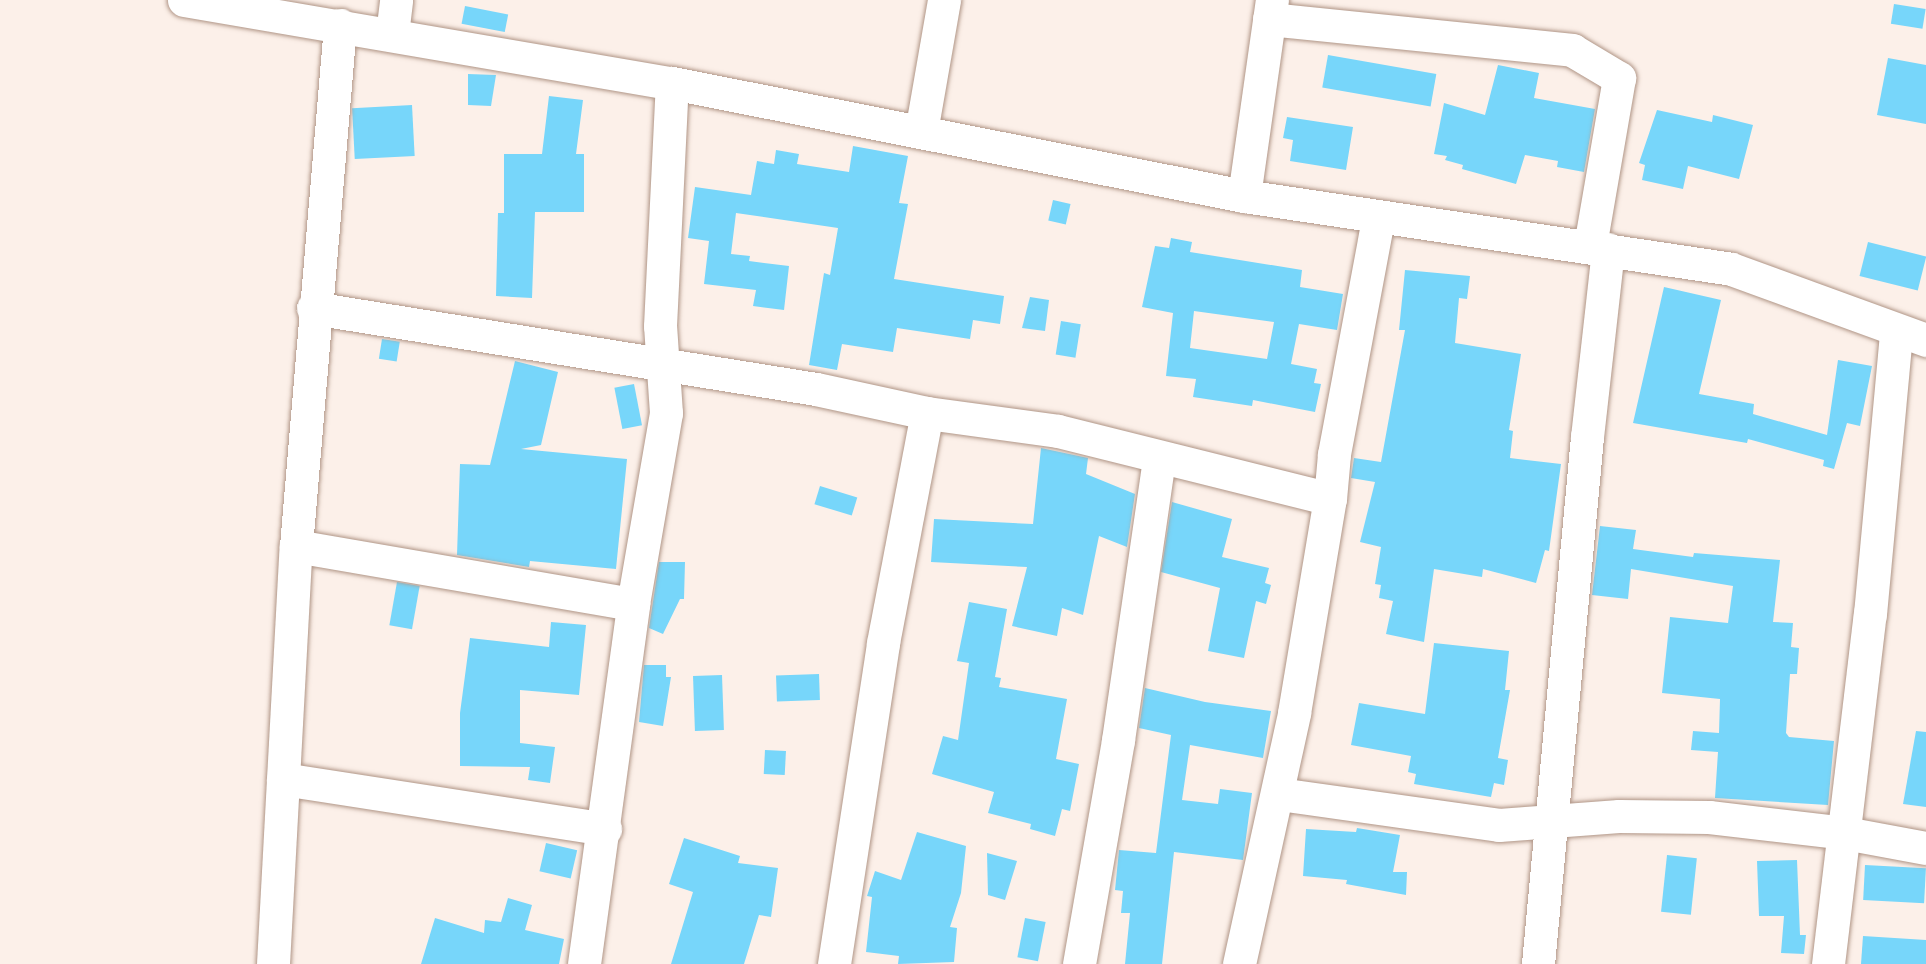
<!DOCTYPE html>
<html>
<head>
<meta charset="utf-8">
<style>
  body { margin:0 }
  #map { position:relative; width:1926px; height:964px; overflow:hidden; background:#fcf0e9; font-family:"Exo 2",sans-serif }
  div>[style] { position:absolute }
  .building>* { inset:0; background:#77d6fa; transform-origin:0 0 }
  .roads { filter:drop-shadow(0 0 2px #b09586) drop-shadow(0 0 2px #b09586) }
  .minor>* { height:33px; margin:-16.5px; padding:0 16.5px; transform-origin:16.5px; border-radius:16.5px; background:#fff }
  span { translate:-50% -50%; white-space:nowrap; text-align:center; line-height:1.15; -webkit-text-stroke:4.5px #fff; paint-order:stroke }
</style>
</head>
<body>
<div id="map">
  <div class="building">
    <i style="left:1894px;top:4px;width:32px;height:20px;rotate:9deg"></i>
    <i style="left:465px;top:6px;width:44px;height:18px;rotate:11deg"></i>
    <i style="left:1328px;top:55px;width:110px;height:33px;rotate:10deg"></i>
    <i style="clip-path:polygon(1888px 58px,1926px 65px,1926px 124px,1877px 115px)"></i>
    <i style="clip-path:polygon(1498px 65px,1539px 73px,1534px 98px,1595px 109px,1584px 172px,1557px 167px,1558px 161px,1525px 155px,1516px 184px,1462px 169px,1463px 165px,1445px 160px,1447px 156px,1434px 154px,1444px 103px,1485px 115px)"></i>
    <i style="clip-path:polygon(468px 74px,496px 75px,491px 106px,468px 105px)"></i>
    <i style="clip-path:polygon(549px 96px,583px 100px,576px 154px,584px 154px,584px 212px,535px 212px,532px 298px,496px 296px,498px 213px,504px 213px,504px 154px,542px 154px)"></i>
    <i style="left:412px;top:105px;width:51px;height:60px;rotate:87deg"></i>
    <i style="clip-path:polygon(1657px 110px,1712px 122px,1713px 115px,1753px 125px,1739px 179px,1688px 166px,1683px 189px,1642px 180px,1645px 165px,1639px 163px)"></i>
    <i style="clip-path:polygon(1287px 117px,1353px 127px,1346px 170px,1290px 161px,1293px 140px,1283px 138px)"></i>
    <i style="clip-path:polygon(853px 146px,908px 156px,899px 203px,908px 204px,894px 279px,1004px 296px,1000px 324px,973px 320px,970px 339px,897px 328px,893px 352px,842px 344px,837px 370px,809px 365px,824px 273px,830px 275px,838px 228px,736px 213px,731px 254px,750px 256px,749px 261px,789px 266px,784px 310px,753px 306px,756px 290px,704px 284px,709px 241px,688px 238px,695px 187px,751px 195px,757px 161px,774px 164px,776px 150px,799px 154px,797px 164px,849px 172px)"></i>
    <i style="left:1053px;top:200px;width:18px;height:21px;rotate:13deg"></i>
    <i style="clip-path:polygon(evenodd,1171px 238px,1192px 242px,1190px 252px,1302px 270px,1300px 287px,1343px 294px,1337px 330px,1299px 324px,1291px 364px,1317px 369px,1314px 383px,1321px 384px,1315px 412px,1253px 400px,1252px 406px,1193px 397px,1196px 379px,1166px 376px,1173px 313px,1142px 307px,1155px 246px,1169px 248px,1171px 238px,1194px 311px,1274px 322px,1267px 359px,1190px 348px,1194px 311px)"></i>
    <i style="left:1868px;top:242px;width:60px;height:35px;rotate:14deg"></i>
    <i style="clip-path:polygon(1405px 270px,1470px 276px,1467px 299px,1459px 298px,1455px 343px,1521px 354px,1509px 430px,1513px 431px,1510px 458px,1561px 464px,1549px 551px,1545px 550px,1536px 583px,1483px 569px,1482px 577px,1434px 569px,1424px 642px,1386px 634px,1393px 601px,1379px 598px,1381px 585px,1375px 584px,1381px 547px,1360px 542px,1375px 482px,1351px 478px,1354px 458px,1381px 462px,1405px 330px,1399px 330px)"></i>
    <i style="clip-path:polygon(1664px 287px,1721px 300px,1699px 394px,1754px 404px,1753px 414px,1827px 435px,1838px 360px,1872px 366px,1860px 426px,1847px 423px,1834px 469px,1823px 466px,1824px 460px,1748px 439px,1747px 443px,1633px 423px)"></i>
    <i style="clip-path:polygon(1030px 297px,1049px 300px,1045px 331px,1022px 328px)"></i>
    <i style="left:1061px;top:321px;width:20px;height:34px;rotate:9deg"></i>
    <i style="left:382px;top:339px;width:18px;height:20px;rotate:9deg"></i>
    <i style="clip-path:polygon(515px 361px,558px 372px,541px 445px,521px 449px,627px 459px,616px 569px,530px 561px,529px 567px,457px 555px,460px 464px,490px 465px)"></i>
    <i style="left:634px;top:384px;width:42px;height:20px;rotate:79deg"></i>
    <i style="clip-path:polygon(1041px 448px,1088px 458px,1086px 474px,1135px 494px,1127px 547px,1099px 536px,1083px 615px,1062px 608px,1057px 636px,1012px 626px,1027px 567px,931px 562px,934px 519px,1033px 524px)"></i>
    <i style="left:820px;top:486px;width:39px;height:19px;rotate:17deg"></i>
    <i style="clip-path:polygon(1172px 502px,1232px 519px,1222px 557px,1269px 568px,1265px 583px,1271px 585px,1266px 604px,1256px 601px,1244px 658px,1208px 651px,1220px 588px,1161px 572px)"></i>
    <i style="clip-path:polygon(1600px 526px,1636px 530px,1633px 549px,1693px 557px,1694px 553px,1780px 560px,1773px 622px,1793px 623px,1791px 647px,1799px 648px,1797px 674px,1790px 674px,1786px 733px,1789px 737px,1834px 741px,1828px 805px,1715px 798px,1718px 752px,1691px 750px,1693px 731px,1719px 733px,1720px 699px,1662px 693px,1670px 617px,1728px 623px,1733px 586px,1631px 569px,1628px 599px,1592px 595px)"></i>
    <i style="clip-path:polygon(659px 562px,685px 562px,684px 599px,680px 599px,663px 634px,649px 628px)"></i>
    <i style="left:397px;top:582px;width:23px;height:44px;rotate:10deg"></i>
    <i style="clip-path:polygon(969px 602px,1007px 609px,995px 677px,1001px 678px,999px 687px,1067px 699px,1056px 759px,1079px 764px,1070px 811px,1062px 809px,1055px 836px,1030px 829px,1031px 824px,988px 813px,994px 792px,932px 774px,943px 736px,958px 740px,969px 663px,957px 661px)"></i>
    <i style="clip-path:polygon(551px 622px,586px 625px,579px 695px,520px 690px,520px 743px,555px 747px,550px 783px,528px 780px,530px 767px,460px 766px,460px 713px,470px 638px,549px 647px)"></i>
    <i style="clip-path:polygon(1434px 643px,1509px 651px,1505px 690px,1510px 690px,1498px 758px,1508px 760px,1504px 785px,1494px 783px,1491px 797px,1414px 784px,1416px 774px,1408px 772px,1411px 756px,1351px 745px,1359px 703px,1425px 714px)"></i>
    <i style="clip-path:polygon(644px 665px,666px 665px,666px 677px,671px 677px,663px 726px,639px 722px)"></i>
    <i style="left:819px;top:674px;width:26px;height:43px;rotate:88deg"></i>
    <i style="left:722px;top:675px;width:55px;height:29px;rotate:88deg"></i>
    <i style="clip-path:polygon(1145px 688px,1205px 702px,1271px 711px,1263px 758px,1190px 745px,1182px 800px,1218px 804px,1220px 789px,1252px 793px,1243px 860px,1174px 852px,1162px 964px,1125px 964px,1130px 913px,1121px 913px,1123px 891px,1115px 890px,1119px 850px,1156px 853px,1171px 735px,1139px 728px)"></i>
    <i style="clip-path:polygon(1916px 731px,1926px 732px,1926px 807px,1903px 804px)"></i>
    <i style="left:765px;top:750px;width:21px;height:24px;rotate:3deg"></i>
    <i style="clip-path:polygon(1357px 828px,1400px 835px,1393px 872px,1407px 872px,1406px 895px,1346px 884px,1347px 880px,1303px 876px,1306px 829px,1356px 832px)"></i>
    <i style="clip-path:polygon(917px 832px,966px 846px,961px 893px,950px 927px,957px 928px,954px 962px,898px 964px,899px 956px,866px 952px,872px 897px,867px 896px,875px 871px,901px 880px)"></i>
    <i style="clip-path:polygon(684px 838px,740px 856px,738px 863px,778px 868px,771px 917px,759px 915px,744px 964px,671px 964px,693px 892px,669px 884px)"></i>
    <i style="left:546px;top:843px;width:32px;height:29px;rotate:13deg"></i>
    <i style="clip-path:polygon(987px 853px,1017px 861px,1005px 900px,988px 895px)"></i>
    <i style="left:1667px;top:855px;width:30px;height:57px;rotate:6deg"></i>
    <i style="clip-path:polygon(1797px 860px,1800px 935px,1806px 935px,1804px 954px,1781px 953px,1784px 916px,1759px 916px,1757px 861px)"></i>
    <i style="left:1865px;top:865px;width:61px;height:35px;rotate:3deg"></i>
    <i style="clip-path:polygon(508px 898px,532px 905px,525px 930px,564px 939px,559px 964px,421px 964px,435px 918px,484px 933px,485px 920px,501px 922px)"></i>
    <i style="left:1025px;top:918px;width:21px;height:40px;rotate:11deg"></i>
    <i style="clip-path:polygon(1863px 936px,1926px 940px,1926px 964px,1861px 964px)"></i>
  </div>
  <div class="roads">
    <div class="minor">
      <i style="left:184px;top:0;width:495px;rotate:9.7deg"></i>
      <i style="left:672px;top:83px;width:583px;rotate:11.18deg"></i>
      <i style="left:1244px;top:196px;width:492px;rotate:8.5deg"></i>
      <i style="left:1731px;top:269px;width:208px;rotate:20deg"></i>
      <i style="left:1269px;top:19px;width:305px;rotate:5.8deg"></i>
      <i style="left:1572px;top:50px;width:55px;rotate:30.8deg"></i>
      <i style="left:1619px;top:78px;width:170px;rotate:99.8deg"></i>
      <i style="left:392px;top:34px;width:34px;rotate:-83deg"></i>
      <i style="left:921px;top:132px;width:134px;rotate:-80.1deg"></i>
      <i style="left:1244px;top:196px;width:198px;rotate:-81.9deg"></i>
      <i style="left:313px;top:308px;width:509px;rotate:9.15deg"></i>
      <i style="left:816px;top:389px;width:114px;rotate:12.2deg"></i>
      <i style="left:927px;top:413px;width:132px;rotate:7.8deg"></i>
      <i style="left:1058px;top:431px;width:280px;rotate:14deg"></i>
      <i style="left:296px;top:546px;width:342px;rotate:9.8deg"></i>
      <i style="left:283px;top:779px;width:326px;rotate:8.8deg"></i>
      <i style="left:1279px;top:794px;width:222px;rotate:8deg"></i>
      <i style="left:1499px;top:825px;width:120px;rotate:-4.3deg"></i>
      <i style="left:1619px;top:816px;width:90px;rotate:0.6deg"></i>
      <i style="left:1709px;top:817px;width:137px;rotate:6.7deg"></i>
      <i style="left:1845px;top:833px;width:82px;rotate:10.5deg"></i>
      <i style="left:273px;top:964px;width:419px;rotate:-86.9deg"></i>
      <i style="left:296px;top:546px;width:523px;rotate:-85.17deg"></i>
      <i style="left:584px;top:964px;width:363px;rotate:-82.2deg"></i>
      <i style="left:633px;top:604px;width:194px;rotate:-80.2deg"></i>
      <i style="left:666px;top:413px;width:87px;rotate:-93.9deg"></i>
      <i style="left:660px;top:326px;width:243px;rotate:-87.2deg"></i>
      <i style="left:834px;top:964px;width:325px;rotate:-81.3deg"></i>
      <i style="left:883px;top:643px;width:234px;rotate:-79.2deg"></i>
      <i style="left:1079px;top:964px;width:227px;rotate:-80.1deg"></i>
      <i style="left:1118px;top:740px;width:285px;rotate:-81.7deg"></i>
      <i style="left:1239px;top:964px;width:257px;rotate:-77.6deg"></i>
      <i style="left:1294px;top:713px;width:217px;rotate:-80.5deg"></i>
      <i style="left:1330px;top:499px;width:45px;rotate:-84.9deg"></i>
      <i style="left:1334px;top:454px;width:240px;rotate:-79.4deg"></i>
      <i style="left:1538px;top:964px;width:529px;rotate:-84.69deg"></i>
      <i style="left:1587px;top:437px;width:189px;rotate:-83.6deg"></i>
      <i style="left:1828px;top:964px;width:353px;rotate:-83.2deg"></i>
      <i style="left:1870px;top:614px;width:283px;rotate:-84.7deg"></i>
    </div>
  </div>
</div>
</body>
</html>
